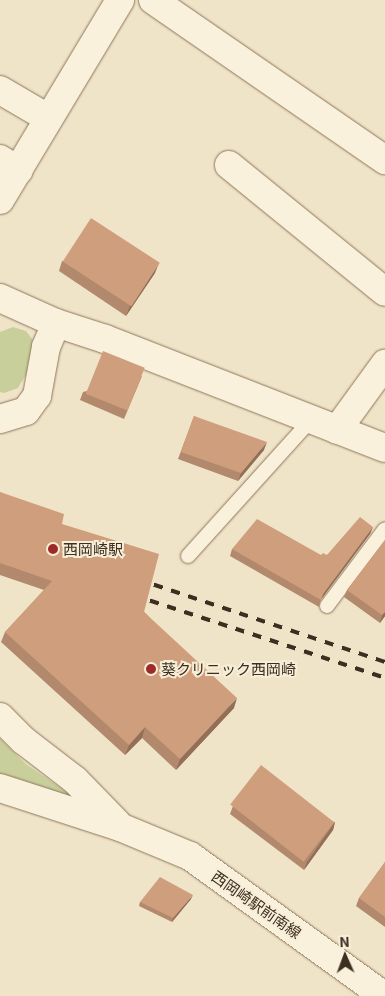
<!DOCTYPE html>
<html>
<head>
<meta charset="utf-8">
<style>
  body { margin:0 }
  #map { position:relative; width:385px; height:996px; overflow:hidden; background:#f0e4c8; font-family:Georgia,"Noto Sans JP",serif }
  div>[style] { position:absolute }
  .green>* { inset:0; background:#c9cf9b }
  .roads { filter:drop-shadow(0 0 1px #8d765c) drop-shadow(0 0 1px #8d765c) }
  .service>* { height:14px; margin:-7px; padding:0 7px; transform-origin:7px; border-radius:7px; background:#faf1dc }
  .minor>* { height:28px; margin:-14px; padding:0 14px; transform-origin:14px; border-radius:14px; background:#faf1dc }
  .tertiary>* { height:28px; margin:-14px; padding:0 14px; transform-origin:14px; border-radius:14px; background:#faf1dc }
  .rail>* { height:4px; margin-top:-2px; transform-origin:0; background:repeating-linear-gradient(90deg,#3d2e20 0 9px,transparent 0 18px) }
  .wall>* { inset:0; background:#b2896c }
  .shaded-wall>* { inset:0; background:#916f58 }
  .building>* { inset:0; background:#cf9f7d; transform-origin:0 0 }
  .dots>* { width:14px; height:14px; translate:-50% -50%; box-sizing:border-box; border:2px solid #f7eed8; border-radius:50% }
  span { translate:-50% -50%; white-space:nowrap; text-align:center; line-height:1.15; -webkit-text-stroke:4px #f7eed8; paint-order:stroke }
  .poi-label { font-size:15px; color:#3d2e20 }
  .left { translate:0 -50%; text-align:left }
  .street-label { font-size:15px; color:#3d2e20 }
  .north { position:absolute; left:320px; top:931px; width:50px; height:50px; -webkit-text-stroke:4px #f7eed8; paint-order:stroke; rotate:358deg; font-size:14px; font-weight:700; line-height:20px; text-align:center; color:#3d2e20 }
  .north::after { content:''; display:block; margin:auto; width:18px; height:22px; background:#3d2e20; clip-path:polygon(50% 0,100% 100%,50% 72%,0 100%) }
</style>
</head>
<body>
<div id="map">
  <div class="green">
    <i style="clip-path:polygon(13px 327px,26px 331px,33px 340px,27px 373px,18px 388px,4px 393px,0 392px,0 332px)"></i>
    <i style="clip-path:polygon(0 739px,26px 764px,91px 809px,0 774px)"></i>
  </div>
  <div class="roads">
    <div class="service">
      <i style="left:188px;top:556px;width:183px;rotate:-47.9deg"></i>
      <i style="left:327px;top:606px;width:96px;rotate:-53deg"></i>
    </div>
    <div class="minor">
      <i style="left:153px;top:0;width:282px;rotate:34.6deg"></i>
      <i style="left:0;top:90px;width:56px;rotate:30.3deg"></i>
      <i style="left:0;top:159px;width:22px;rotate:32deg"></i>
      <i style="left:229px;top:165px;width:201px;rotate:39.1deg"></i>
      <i style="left:0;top:200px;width:233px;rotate:-59deg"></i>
      <i style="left:0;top:419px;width:27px;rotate:-17deg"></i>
      <i style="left:26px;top:411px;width:19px;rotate:-54deg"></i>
      <i style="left:37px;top:396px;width:50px;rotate:-79.6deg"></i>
      <i style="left:46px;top:347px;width:26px;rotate:-67deg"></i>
      <i style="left:337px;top:430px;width:82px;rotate:-54deg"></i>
    </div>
    <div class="tertiary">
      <i style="left:0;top:298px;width:61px;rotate:24.1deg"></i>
      <i style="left:56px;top:323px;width:52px;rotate:18.1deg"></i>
      <i style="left:105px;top:339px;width:300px;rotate:21.3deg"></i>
      <i style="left:0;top:717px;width:33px;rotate:45deg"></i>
      <i style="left:23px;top:740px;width:66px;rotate:37.6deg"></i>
      <i style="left:75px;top:780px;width:60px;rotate:45.7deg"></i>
      <i style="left:0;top:788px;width:126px;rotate:18deg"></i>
      <i style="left:120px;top:827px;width:76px;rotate:22.5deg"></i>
      <i style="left:190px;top:856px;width:239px;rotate:35.8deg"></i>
    </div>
  </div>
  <div class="rail">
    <i style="left:137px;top:579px;width:262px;rotate:18.5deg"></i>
    <i style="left:133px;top:595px;width:265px;rotate:18.2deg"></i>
  </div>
  <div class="wall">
    <i style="clip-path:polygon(62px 261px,155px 273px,126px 316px,59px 271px)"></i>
    <i style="clip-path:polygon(142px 376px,124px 419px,80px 400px,83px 392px)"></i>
    <i style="clip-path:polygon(194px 416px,264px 450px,238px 481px,178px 459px)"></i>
    <i style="clip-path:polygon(0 492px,62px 524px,234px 708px,176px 770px,142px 738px,125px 755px,1px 642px,5px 632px,44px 590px,0 575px)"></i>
    <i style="clip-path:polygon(373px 527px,370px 534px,321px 599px,319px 607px,230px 556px,232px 549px,321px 555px,327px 555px)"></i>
    <i style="clip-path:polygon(385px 540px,385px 616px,380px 623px,344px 597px,347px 590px)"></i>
    <i style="clip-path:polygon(233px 806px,335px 822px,333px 830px,304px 870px,230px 814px)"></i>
    <i style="clip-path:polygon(385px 862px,385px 927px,356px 906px,359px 898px)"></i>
    <i style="clip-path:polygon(191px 899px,172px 922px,139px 906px,140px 902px)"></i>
  </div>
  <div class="shaded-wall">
    <i style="clip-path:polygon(159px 263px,155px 273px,126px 316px,130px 306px)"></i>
    <i style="clip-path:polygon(267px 442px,264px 450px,238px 481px,241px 473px)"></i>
    <i style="clip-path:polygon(373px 527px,370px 534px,320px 601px,323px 594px)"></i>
    <i style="clip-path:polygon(385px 612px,385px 616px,380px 623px,382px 615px)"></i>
    <i style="clip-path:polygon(237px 698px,234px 708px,176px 770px,180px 759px)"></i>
    <i style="clip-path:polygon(145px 727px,142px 738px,125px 755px,129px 745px)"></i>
    <i style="clip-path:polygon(335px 822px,333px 830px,304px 870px,307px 862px)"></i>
    <i style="clip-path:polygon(193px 895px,191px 899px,172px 922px,173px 918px)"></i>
  </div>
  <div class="building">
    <i style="left:91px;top:218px;width:82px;height:52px;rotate:33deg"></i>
    <i style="left:103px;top:351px;width:45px;height:46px;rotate:22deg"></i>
    <i style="clip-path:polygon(194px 416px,267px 442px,241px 473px,181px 452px)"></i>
    <i style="clip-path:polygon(0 492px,64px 514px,62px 524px,159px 554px,144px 612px,237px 698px,180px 759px,145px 727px,129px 745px,5px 632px,52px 581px,0 563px)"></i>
    <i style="clip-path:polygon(360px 517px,373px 527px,323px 594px,321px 600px,232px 549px,257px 519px,321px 555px,323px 553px,327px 555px)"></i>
    <i style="clip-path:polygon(385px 540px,385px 612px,382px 615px,347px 590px)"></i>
    <i style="left:261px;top:765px;width:93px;height:50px;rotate:38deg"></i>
    <i style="clip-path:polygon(385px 862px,385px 917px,359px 898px)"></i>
    <i style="clip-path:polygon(160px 877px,193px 895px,173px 918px,140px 902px)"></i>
  </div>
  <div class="dots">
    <i style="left:53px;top:549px;background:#9e2a2b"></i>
    <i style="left:151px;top:669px;background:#9e2a2b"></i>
  </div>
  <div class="poi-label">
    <span class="left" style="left:63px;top:549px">西岡崎駅</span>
    <span class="left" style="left:161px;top:669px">葵クリニック西岡崎</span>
  </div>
  <div class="street-label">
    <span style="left:257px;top:904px;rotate:35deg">西岡崎駅前南線</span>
  </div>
  <div class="north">N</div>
</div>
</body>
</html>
